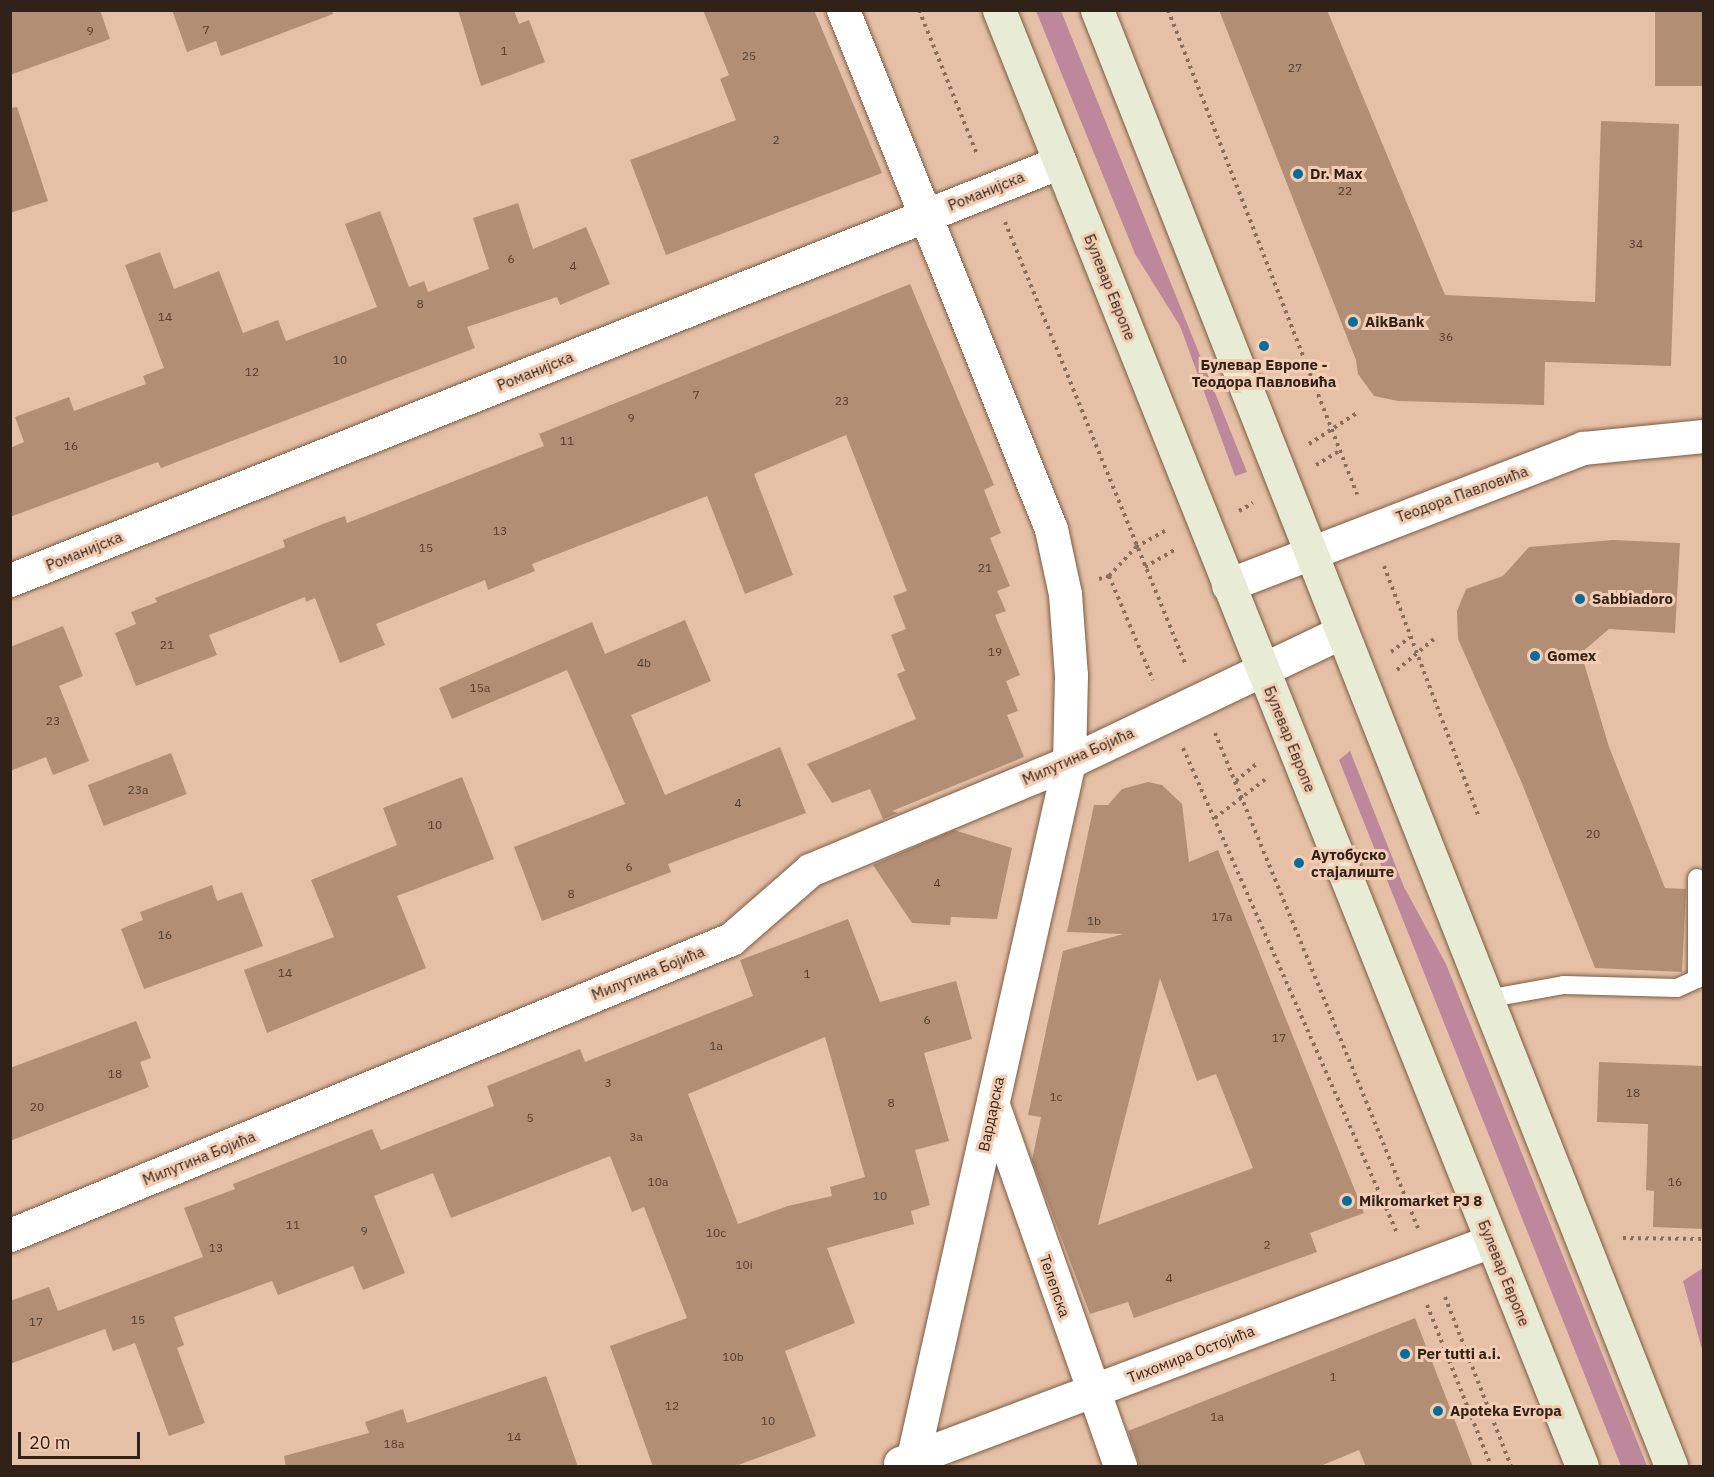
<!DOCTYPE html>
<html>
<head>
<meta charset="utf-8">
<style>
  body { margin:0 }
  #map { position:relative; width:1714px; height:1477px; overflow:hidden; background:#e6c0a6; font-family:"IBM Plex Sans",sans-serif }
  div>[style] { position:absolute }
  .green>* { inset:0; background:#bd889b }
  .building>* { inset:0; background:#b28e75; transform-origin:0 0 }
  .path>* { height:4px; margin-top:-2px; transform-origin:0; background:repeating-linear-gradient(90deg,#886f5d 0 3px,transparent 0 7.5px) }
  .roads { filter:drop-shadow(0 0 2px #7d5c44) drop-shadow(0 0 2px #7d5c44) }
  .lane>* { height:18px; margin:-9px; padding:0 9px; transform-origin:9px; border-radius:9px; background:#fff }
  .street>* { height:33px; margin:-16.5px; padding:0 16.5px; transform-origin:16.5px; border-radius:16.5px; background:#fff }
  .secondary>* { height:33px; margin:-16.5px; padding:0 16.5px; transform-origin:16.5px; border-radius:16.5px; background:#e8ecd4 }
  .dots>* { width:16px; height:16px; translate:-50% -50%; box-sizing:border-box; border:3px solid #f3cdb3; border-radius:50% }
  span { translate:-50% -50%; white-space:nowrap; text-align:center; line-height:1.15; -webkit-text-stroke:6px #f3cdb3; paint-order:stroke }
  .number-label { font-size:12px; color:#503d2f }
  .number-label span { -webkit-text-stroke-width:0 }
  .poi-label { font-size:15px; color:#302218; font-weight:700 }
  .left { translate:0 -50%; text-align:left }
  .street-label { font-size:15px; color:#302218 }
  .frame { position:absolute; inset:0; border:12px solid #302218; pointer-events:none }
  .scale { position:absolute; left:18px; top:1432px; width:122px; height:27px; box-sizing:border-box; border:3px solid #302218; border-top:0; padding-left:8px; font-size:18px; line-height:21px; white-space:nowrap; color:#302218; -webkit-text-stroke:4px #f3cdb3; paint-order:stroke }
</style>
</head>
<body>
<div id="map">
  <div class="green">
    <i style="clip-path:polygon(1036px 11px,1061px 11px,1247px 472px,1235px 476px,1180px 326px,1135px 254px)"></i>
    <i style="clip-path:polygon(1350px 751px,1404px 887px,1446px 964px,1647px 1466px,1621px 1466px,1339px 760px)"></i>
    <i style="clip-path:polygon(1703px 1268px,1703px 1353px,1683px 1281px)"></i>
  </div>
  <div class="building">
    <i style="clip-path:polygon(10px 10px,100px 10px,110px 39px,10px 75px)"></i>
    <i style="clip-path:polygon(172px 10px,332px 10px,333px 14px,221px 56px,216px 41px,187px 52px)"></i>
    <i style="clip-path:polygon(458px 10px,514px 10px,519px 24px,529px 20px,545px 62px,481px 86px)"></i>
    <i style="clip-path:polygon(703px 10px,814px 10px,882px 173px,666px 255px,630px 160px,736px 120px,720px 79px,729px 75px)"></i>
    <i style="clip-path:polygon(1219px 10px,1327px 10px,1445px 295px,1595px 302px,1601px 121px,1679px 124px,1671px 366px,1545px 362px,1544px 405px,1398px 401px,1374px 396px,1358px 374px,1356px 360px)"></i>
    <i style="left:1655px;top:10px;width:49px;height:76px"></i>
    <i style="clip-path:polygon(17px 107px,48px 201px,10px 213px,10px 108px)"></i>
    <i style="clip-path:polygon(518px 203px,533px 249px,586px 227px,610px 284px,560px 305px,557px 297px,467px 327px,475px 348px,161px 468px,158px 462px,10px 517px,10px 448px,24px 442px,15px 417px,69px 397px,74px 411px,146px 384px,143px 376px,164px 368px,125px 265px,160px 252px,174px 289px,219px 271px,243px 333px,278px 320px,286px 341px,377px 307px,345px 224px,380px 211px,409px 287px,424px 281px,428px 292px,489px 269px,473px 218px)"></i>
    <i style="clip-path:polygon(910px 284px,994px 485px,984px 490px,1001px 533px,990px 538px,1010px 586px,997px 591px,1006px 611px,995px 615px,1020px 675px,1006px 681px,1018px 711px,1007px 715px,1024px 757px,892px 811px,898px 813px,883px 819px,870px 789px,832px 803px,807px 764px,916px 719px,897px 674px,905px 671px,891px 635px,906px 629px,893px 596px,907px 591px,846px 435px,754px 474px,793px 575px,745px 594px,707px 496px,532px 564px,535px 571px,488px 590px,485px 580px,376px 624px,385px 645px,340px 663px,315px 598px,306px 602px,305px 597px,209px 635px,217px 655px,136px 686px,115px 633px,136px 624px,131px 612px,157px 602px,155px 598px,285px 547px,283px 540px,328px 522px,345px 516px,347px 523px,544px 446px,539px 434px)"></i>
    <i style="clip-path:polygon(1613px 540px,1680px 543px,1675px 633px,1609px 629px,1581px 653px,1609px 747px,1665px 888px,1686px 889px,1682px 972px,1595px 968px,1521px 781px,1458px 639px,1457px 611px,1466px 589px,1503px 576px,1529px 547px)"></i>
    <i style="clip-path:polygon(685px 620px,711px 681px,631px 715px,665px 795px,780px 747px,806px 813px,668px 864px,671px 872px,542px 921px,514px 847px,625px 804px,567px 670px,452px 719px,439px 688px,592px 622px,605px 654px)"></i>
    <i style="clip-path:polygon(63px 626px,83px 676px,59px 686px,89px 761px,53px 775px,46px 757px,10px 771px,10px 647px)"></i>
    <i style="left:171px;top:753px;width:44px;height:89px;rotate:69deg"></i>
    <i style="clip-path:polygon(462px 777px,494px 859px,397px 896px,426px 968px,267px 1033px,244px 970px,334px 937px,311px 880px,397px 845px,383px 808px)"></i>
    <i style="clip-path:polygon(evenodd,1148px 782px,1162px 785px,1182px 804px,1189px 862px,1218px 850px,1364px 1213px,1310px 1233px,1317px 1252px,1134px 1318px,1128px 1302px,1090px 1314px,1032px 1160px,1041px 1117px,1028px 1115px,1063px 951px,1123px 934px,1067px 932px,1094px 805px,1108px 805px,1122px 789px,1148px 782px,1160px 978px,1197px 1081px,1216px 1074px,1253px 1168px,1098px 1225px,1160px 978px)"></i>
    <i style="clip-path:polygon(954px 830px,1012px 848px,997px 919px,951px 917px,950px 925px,912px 923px,873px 865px)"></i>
    <i style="clip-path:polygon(212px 885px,217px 901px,242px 892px,263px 946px,144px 989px,121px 929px,143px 920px,140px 912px)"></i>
    <i style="clip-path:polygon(evenodd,848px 919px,880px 1002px,956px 981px,972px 1039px,924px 1053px,949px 1141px,915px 1150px,930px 1205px,911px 1211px,914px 1224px,827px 1248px,855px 1323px,785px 1351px,816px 1436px,733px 1467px,653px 1467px,610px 1346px,687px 1318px,644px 1207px,632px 1212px,610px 1156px,451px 1218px,433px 1173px,374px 1196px,405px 1273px,363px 1290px,353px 1266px,278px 1295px,272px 1281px,174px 1317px,184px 1345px,177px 1348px,205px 1423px,169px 1436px,135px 1343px,113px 1351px,105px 1329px,10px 1364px,10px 1301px,49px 1287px,58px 1311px,203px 1257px,184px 1208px,235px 1189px,233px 1184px,372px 1129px,381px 1150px,494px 1106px,487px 1086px,580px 1049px,585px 1062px,753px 996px,740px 960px,848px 919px,825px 1037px,865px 1177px,830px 1187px,832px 1196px,788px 1206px,738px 1224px,688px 1094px,825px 1037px)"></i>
    <i style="clip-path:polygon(136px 1021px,151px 1058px,140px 1062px,149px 1087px,10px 1141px,10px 1068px)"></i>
    <i style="clip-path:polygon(1599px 1062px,1704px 1066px,1704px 1229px,1653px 1227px,1654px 1191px,1646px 1190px,1648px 1124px,1597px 1122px)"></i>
    <i style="clip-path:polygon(1415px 1318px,1473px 1467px,1366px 1467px,1359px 1450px,1318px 1467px,1140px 1467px,1128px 1431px)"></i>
    <i style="clip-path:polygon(546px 1376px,578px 1467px,286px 1467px,284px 1456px,369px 1433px,365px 1422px,403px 1409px,407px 1423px)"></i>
  </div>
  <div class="path">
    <i style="left:919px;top:10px;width:155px;rotate:68.1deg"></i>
    <i style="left:1168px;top:10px;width:520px;rotate:68.67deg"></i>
    <i style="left:1005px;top:222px;width:479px;rotate:67.8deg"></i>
    <i style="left:1309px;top:444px;width:57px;rotate:-32.9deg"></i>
    <i style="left:1316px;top:465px;width:26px;rotate:-31deg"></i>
    <i style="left:1239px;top:511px;width:16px;rotate:-30deg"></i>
    <i style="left:1384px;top:566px;width:269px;rotate:69.3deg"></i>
    <i style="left:1145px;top:567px;width:36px;rotate:-30deg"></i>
    <i style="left:1109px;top:576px;width:40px;rotate:-47deg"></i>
    <i style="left:1136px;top:547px;width:35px;rotate:-29deg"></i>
    <i style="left:1099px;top:579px;width:10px;rotate:-17deg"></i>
    <i style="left:1109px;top:576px;width:113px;rotate:67.1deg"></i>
    <i style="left:1391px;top:652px;width:24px;rotate:-38deg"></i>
    <i style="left:1397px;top:670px;width:48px;rotate:-40deg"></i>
    <i style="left:1215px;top:733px;width:535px;rotate:67.7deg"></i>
    <i style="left:1183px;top:748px;width:532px;rotate:66.18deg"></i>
    <i style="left:1236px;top:781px;width:30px;rotate:-40deg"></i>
    <i style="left:1215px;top:818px;width:66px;rotate:-37.6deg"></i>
    <i style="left:1623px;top:1238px;width:81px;rotate:0.7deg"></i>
    <i style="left:1445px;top:1297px;width:181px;rotate:68.7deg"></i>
    <i style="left:1427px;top:1305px;width:173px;rotate:68.3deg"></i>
  </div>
  <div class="roads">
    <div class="lane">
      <i style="left:1486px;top:999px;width:79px;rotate:-10.2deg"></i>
      <i style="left:1564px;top:985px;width:113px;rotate:1.5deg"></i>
      <i style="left:1677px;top:988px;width:22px;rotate:-24deg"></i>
      <i style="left:1697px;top:979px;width:101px;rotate:-90deg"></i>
    </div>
    <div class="street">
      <i style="left:843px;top:10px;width:559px;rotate:68.16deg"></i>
      <i style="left:1051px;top:529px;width:66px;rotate:77.8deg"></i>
      <i style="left:1065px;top:594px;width:81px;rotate:85.8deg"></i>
      <i style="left:1071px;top:675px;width:87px;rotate:91.3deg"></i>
      <i style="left:1069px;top:762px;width:722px;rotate:102.65deg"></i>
      <i style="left:10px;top:580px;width:1130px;rotate:-21.71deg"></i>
      <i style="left:1228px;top:585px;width:381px;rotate:-21.1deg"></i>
      <i style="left:1583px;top:448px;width:122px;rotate:-5.7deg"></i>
      <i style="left:993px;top:1105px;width:383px;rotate:70.6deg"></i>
      <i style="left:10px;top:1235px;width:779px;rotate:-22.32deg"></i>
      <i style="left:731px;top:939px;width:105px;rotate:-41.1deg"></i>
      <i style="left:810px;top:870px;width:281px;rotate:-22.6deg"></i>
      <i style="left:1069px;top:762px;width:300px;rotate:-25.5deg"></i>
      <i style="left:900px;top:1463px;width:631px;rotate:-20.59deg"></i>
    </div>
    <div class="secondary">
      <i style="left:999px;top:10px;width:1568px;rotate:68.18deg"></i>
      <i style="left:1097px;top:10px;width:1565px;rotate:68.48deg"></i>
    </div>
  </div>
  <div class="dots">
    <i style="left:1298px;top:174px;background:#066d9a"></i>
    <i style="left:1353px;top:322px;background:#066d9a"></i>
    <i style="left:1264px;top:346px;background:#066d9a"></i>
    <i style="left:1580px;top:599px;background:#066d9a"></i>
    <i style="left:1535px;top:656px;background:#066d9a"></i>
    <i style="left:1299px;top:863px;background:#066d9a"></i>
    <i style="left:1347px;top:1201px;background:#066d9a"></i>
    <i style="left:1405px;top:1354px;background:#066d9a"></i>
    <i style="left:1438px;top:1411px;background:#066d9a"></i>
  </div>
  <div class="number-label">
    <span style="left:206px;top:30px">7</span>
    <span style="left:90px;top:31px">9</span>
    <span style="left:504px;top:51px">1</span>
    <span style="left:749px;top:56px">25</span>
    <span style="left:1295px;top:68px">27</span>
    <span style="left:776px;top:140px">2</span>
    <span style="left:1345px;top:191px">22</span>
    <span style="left:1636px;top:244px">34</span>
    <span style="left:511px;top:259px">6</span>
    <span style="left:573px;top:266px">4</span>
    <span style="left:420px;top:304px">8</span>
    <span style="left:165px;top:317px">14</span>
    <span style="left:1446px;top:337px">36</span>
    <span style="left:340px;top:360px">10</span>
    <span style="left:252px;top:372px">12</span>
    <span style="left:696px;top:395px">7</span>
    <span style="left:842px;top:401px">23</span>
    <span style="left:631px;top:418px">9</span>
    <span style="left:567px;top:441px">11</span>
    <span style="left:71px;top:446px">16</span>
    <span style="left:500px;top:531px">13</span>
    <span style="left:426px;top:548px">15</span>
    <span style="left:985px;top:568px">21</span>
    <span style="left:167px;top:645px">21</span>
    <span style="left:995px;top:652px">19</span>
    <span style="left:644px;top:663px">4b</span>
    <span style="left:480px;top:688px">15a</span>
    <span style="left:53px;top:721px">23</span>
    <span style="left:138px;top:790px">23a</span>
    <span style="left:738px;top:803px">4</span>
    <span style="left:435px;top:825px">10</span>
    <span style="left:1593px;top:834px">20</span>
    <span style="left:629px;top:867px">6</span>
    <span style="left:937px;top:883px">4</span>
    <span style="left:571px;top:894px">8</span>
    <span style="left:1222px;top:917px">17a</span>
    <span style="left:1094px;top:921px">1b</span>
    <span style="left:165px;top:935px">16</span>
    <span style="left:285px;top:973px">14</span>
    <span style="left:807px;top:974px">1</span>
    <span style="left:927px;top:1020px">6</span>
    <span style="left:1279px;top:1038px">17</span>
    <span style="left:716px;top:1046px">1a</span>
    <span style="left:115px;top:1074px">18</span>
    <span style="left:608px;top:1083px">3</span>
    <span style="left:1633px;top:1093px">18</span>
    <span style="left:1056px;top:1097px">1c</span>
    <span style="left:891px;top:1103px">8</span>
    <span style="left:37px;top:1107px">20</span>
    <span style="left:530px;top:1118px">5</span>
    <span style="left:636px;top:1137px">3a</span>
    <span style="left:658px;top:1182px">10a</span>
    <span style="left:1675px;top:1182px">16</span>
    <span style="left:880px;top:1196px">10</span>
    <span style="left:293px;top:1225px">11</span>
    <span style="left:364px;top:1231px">9</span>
    <span style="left:716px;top:1233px">10c</span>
    <span style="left:1267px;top:1245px">2</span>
    <span style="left:216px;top:1248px">13</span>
    <span style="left:744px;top:1265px">10i</span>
    <span style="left:1169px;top:1278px">4</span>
    <span style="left:138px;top:1320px">15</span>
    <span style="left:36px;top:1322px">17</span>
    <span style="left:733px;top:1357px">10b</span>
    <span style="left:1333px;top:1377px">1</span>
    <span style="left:672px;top:1406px">12</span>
    <span style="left:1217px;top:1417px">1a</span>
    <span style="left:768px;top:1421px">10</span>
    <span style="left:514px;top:1437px">14</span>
    <span style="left:394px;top:1444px">18a</span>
  </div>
  <div class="poi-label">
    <span class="left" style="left:1310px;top:174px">Dr. Max</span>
    <span class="left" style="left:1365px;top:322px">AikBank</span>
    <span style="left:1264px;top:373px">Булевар Европе -<br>Теодора Павловића</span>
    <span class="left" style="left:1592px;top:599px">Sabbiadoro</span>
    <span class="left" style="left:1547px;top:656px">Gomex</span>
    <span class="left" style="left:1311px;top:863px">Аутобуско<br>стајалиште</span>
    <span class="left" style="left:1359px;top:1201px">Mikromarket PJ 8</span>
    <span class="left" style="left:1417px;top:1354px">Per tutti a.i.</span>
    <span class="left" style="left:1450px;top:1411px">Apoteka Evropa</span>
  </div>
  <div class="street-label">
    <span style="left:986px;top:191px;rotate:-22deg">Романијска</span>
    <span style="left:1110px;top:287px;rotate:68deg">Булевар Европе</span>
    <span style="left:535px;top:371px;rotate:-22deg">Романијска</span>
    <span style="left:1462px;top:494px;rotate:-20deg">Теодора Павловића</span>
    <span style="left:84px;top:551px;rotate:-22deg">Романијска</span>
    <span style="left:1290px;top:739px;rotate:68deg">Булевар Европе</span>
    <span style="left:1078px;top:756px;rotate:-24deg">Милутина Бојића</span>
    <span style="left:648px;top:973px;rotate:-22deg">Милутина Бојића</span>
    <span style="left:991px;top:1114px;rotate:-78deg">Вардарска</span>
    <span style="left:199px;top:1158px;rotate:-22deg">Милутина Бојића</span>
    <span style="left:1504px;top:1273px;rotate:68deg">Булевар Европе</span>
    <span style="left:1055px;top:1286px;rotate:71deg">Телепска</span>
    <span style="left:1191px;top:1354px;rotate:-21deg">Тихомира Остојића</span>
  </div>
  <div class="frame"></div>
  <div class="scale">20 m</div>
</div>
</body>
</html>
